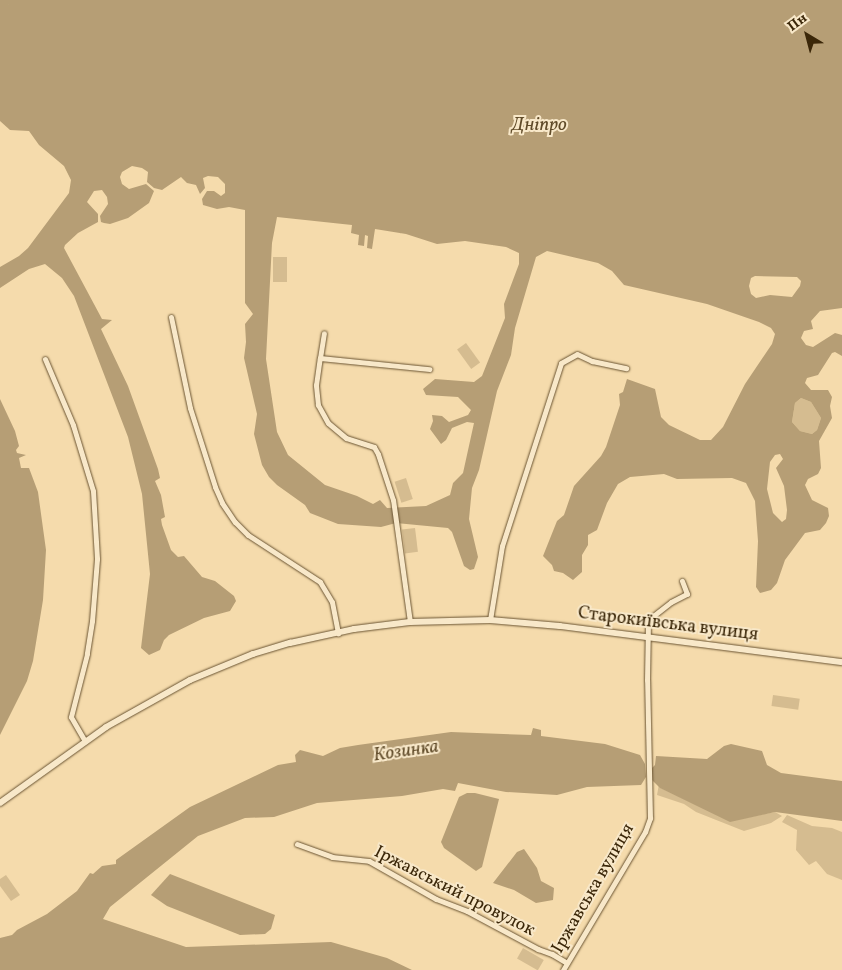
<!DOCTYPE html>
<html>
<head>
<meta charset="utf-8">
<style>
  body { margin:0 }
  #map { position:relative; width:842px; height:970px; overflow:hidden; background:#f5dbac; font-family:Vollkorn,serif }
  div>[style] { position:absolute }
  .green>* { inset:0; background:#d5bc90; transform-origin:0 0 }
  .water>* { inset:0; background:#b69e75 }
  .roads { filter:drop-shadow(0 0 1px #6a5432) drop-shadow(0 0 1px #6a5432) }
  .minor>* { height:5px; margin:-2.5px; padding:0 2.5px; transform-origin:2.5px; border-radius:2.5px; background:#f8e8c9 }
  .tertiary>* { height:6px; margin:-3px; padding:0 3px; transform-origin:3px; border-radius:3px; background:#f8e8c9 }
  span { translate:-50% -50%; white-space:nowrap; text-align:center; line-height:1.15; -webkit-text-stroke:4px #f8e8c9; paint-order:stroke }
  .street-label { font-size:18px; color:#3b2709 }
  .water-label { font-size:19px; color:#604b29; font-style:italic }
  .north { position:absolute; left:782px; top:10px; width:50px; height:50px; -webkit-text-stroke:4px #f8e8c9; paint-order:stroke; rotate:323deg; font-size:14px; font-weight:700; line-height:20px; text-align:center; color:#3b2709 }
  .north::after { content:''; display:block; margin:auto; width:18px; height:22px; background:#3b2709; clip-path:polygon(50% 0,100% 100%,50% 72%,0 100%) }
</style>
</head>
<body>
<div id="map">
  <div class="green">
    <i style="left:273px;top:257px;width:14px;height:25px"></i>
    <i style="left:466px;top:343px;width:24px;height:11px;rotate:54deg"></i>
    <i style="clip-path:polygon(801px 398px,811px 402px,821px 418px,817px 430px,812px 434px,800px 431px,792px 422px,795px 403px)"></i>
    <i style="left:406px;top:478px;width:22px;height:12px;rotate:72deg"></i>
    <i style="left:415px;top:528px;width:24px;height:13px;rotate:83deg"></i>
    <i style="left:773px;top:695px;width:27px;height:11px;rotate:8deg"></i>
    <i style="clip-path:polygon(659px 784px,661px 788px,730px 821px,775px 812px,782px 816px,771px 823px,744px 831px,696px 812px,684px 804px,657px 795px)"></i>
    <i style="clip-path:polygon(787px 815px,812px 826px,832px 828px,842px 832px,842px 880px,827px 874px,816px 861px,809px 865px,796px 850px,797px 830px,782px 822px)"></i>
    <i style="clip-path:polygon(6px 875px,20px 895px,11px 901px,0 886px,0 879px)"></i>
    <i style="left:523px;top:948px;width:24px;height:12px;rotate:30deg"></i>
  </div>
  <div class="water">
    <i style="clip-path:polygon(evenodd,0 0,842px 0,842px 308px,820px 311px,811px 321px,813px 329px,804px 331px,801px 338px,806px 345px,813px 347px,835px 333px,842px 335px,842px 356px,835px 352px,832px 353px,818px 375px,807px 378px,805px 383px,811px 390px,828px 390px,832px 397px,830px 406px,832px 418px,819px 441px,821px 468px,818px 474px,808px 479px,805px 485px,812px 500px,828px 508px,829px 516px,826px 523px,820px 530px,805px 533px,785px 560px,777px 583px,771px 590px,760px 593px,756px 587px,758px 541px,755px 501px,746px 483px,732px 478px,677px 479px,664px 474px,630px 477px,618px 484px,607px 503px,597px 530px,588px 535px,588px 545px,582px 555px,582px 572px,573px 580px,563px 573px,554px 571px,552px 565px,543px 556px,557px 521px,564px 515px,574px 486px,601px 456px,606px 447px,620px 405px,619px 394px,623px 392px,627px 379px,655px 389px,661px 417px,669px 425px,700px 440px,711px 440px,723px 427px,745px 384px,772px 344px,775px 334px,771px 328px,759px 322px,707px 304px,624px 285px,612px 271px,598px 263px,547px 251px,536px 257px,515px 328px,511px 355px,497px 391px,479px 470px,472px 488px,469px 519px,478px 557px,474px 569px,470px 570px,464px 566px,452px 532px,448px 528px,396px 523px,381px 527px,338px 524px,310px 513px,305px 505px,277px 485px,269px 477px,262px 465px,254px 434px,257px 414px,244px 358px,246px 342px,245px 324px,253px 314px,245px 303px,245px 210px,229px 207px,217px 209px,203px 205px,202px 199px,207px 191px,214px 191px,221px 196px,225px 193px,225px 184px,218px 177px,208px 176px,203px 178px,205px 188px,200px 194px,196px 185px,187px 183px,181px 177px,162px 190px,154px 188px,147px 182px,148px 172px,142px 168px,132px 166px,122px 172px,120px 177px,122px 184px,129px 189px,146px 184px,154px 191px,149px 203px,128px 218px,110px 224px,104px 223px,101px 222px,100px 216px,108px 204px,107px 197px,102px 190px,94px 191px,87px 202px,98px 214px,98px 222px,78px 233px,65px 245px,64px 248px,102px 319px,112px 320px,101px 329px,128px 386px,158px 469px,160px 478px,155px 481px,161px 495px,165px 517px,161px 519px,162px 525px,171px 550px,178px 557px,184px 556px,202px 577px,215px 581px,234px 596px,236px 601px,230px 611px,204px 618px,169px 635px,164px 640px,160px 650px,149px 655px,141px 648px,150px 574px,142px 494px,128px 437px,74px 296px,62px 278px,45px 264px,29px 269px,0 288px,0 267px,19px 256px,28px 248px,69px 193px,71px 180px,64px 166px,39px 145px,29px 131px,10px 130px,0 121px,0 0,277px 217px,352px 225px,351px 233px,359px 235px,358px 245px,364px 246px,365px 235px,368px 236px,367px 248px,372px 249px,375px 229px,406px 234px,437px 244px,465px 241px,506px 247px,519px 253px,519px 264px,504px 304px,505px 318px,482px 376px,474px 382px,435px 379px,423px 389px,426px 395px,458px 397px,471px 410px,468px 415px,449px 422px,442px 416px,432px 415px,433px 421px,430px 429px,441px 444px,446px 440px,452px 428px,467px 422px,474px 423px,463px 473px,453px 483px,450px 495px,426px 506px,387px 508px,380px 500px,373px 504px,357px 496px,325px 485px,288px 455px,277px 432px,266px 359px,272px 243px,277px 217px,0 0,755px 276px,797px 277px,801px 281px,800px 286px,792px 297px,770px 295px,756px 298px,751px 294px,749px 286px,751px 278px,755px 276px,0 0,801px 398px,811px 402px,821px 418px,817px 430px,812px 434px,800px 431px,792px 422px,795px 403px,801px 398px,0 0,780px 454px,783px 459px,776px 468px,784px 486px,787px 510px,786px 519px,782px 522px,773px 513px,767px 489px,770px 462px,775px 455px,780px 454px)"></i>
    <i style="clip-path:polygon(0 399px,15px 431px,19px 446px,16px 450px,17px 453px,26px 455px,19px 458px,21px 468px,29px 468px,38px 492px,46px 550px,43px 600px,33px 661px,27px 681px,0 735px)"></i>
    <i style="clip-path:polygon(533px 728px,541px 730px,541px 736px,605px 744px,640px 755px,645px 764px,646px 777px,641px 785px,587px 787px,557px 795px,506px 792px,458px 783px,455px 791px,443px 789px,402px 796px,317px 803px,274px 817px,245px 818px,198px 836px,110px 907px,103px 919px,186px 947px,331px 942px,387px 958px,412px 970px,0 970px,0 938px,12px 935px,17px 930px,47px 914px,77px 891px,90px 873px,93px 874px,102px 866px,116px 864px,116px 860px,190px 807px,278px 765px,296px 762px,295px 755px,300px 750px,323px 756px,340px 748px,358px 745px,451px 732px,531px 735px)"></i>
    <i style="clip-path:polygon(731px 744px,762px 751px,767px 765px,781px 773px,842px 781px,842px 821px,775px 812px,730px 822px,660px 788px,652px 780px,651px 769px,655px 765px,656px 756px,707px 759px,724px 746px)"></i>
    <i style="clip-path:polygon(467px 793px,475px 793px,499px 799px,482px 867px,476px 871px,444px 848px,441px 842px,459px 797px)"></i>
    <i style="clip-path:polygon(524px 849px,537px 868px,541px 881px,554px 888px,553px 900px,536px 903px,514px 890px,493px 883px,517px 852px)"></i>
    <i style="clip-path:polygon(170px 874px,275px 915px,271px 929px,265px 934px,240px 935px,167px 906px,151px 895px)"></i>
  </div>
  <div class="roads">
    <div class="minor">
      <i style="left:171px;top:317px;width:93px;rotate:78.2deg"></i>
      <i style="left:190px;top:408px;width:83px;rotate:72.4deg"></i>
      <i style="left:215px;top:487px;width:17px;rotate:66deg"></i>
      <i style="left:222px;top:503px;width:23px;rotate:56deg"></i>
      <i style="left:235px;top:522px;width:18px;rotate:45deg"></i>
      <i style="left:248px;top:535px;width:86px;rotate:33.1deg"></i>
      <i style="left:320px;top:582px;width:23px;rotate:59deg"></i>
      <i style="left:332px;top:602px;width:32px;rotate:79deg"></i>
      <i style="left:320px;top:358px;width:25px;rotate:-81deg"></i>
      <i style="left:45px;top:359px;width:72px;rotate:67deg"></i>
      <i style="left:73px;top:425px;width:69px;rotate:73.1deg"></i>
      <i style="left:93px;top:491px;width:68px;rotate:86.6deg"></i>
      <i style="left:97px;top:559px;width:62px;rotate:94.6deg"></i>
      <i style="left:92px;top:621px;width:33px;rotate:99deg"></i>
      <i style="left:87px;top:654px;width:65px;rotate:104.3deg"></i>
      <i style="left:71px;top:717px;width:28px;rotate:60deg"></i>
      <i style="left:490px;top:620px;width:75px;rotate:-80.8deg"></i>
      <i style="left:502px;top:546px;width:192px;rotate:-72.1deg"></i>
      <i style="left:561px;top:363px;width:18px;rotate:-29deg"></i>
      <i style="left:577px;top:354px;width:17px;rotate:25deg"></i>
      <i style="left:592px;top:361px;width:35px;rotate:12deg"></i>
      <i style="left:410px;top:622px;width:123px;rotate:-97.9deg"></i>
      <i style="left:393px;top:500px;width:48px;rotate:-108.1deg"></i>
      <i style="left:378px;top:454px;width:8px;rotate:-120deg"></i>
      <i style="left:374px;top:447px;width:29px;rotate:-162deg"></i>
      <i style="left:346px;top:438px;width:23px;rotate:-140deg"></i>
      <i style="left:328px;top:423px;width:21px;rotate:-119deg"></i>
      <i style="left:318px;top:405px;width:20px;rotate:-96deg"></i>
      <i style="left:316px;top:385px;width:27px;rotate:-82deg"></i>
      <i style="left:320px;top:358px;width:110px;rotate:5.8deg"></i>
      <i style="left:297px;top:844px;width:37px;rotate:20deg"></i>
      <i style="left:332px;top:857px;width:37px;rotate:6deg"></i>
      <i style="left:369px;top:861px;width:77px;rotate:29.6deg"></i>
      <i style="left:436px;top:899px;width:33px;rotate:21deg"></i>
      <i style="left:467px;top:911px;width:81px;rotate:28.2deg"></i>
      <i style="left:538px;top:949px;width:15px;rotate:20deg"></i>
      <i style="left:552px;top:954px;width:17px;rotate:31deg"></i>
      <i style="left:563px;top:970px;width:161px;rotate:-59.3deg"></i>
      <i style="left:645px;top:832px;width:15px;rotate:-70deg"></i>
      <i style="left:650px;top:818px;width:138px;rotate:-91.2deg"></i>
      <i style="left:647px;top:680px;width:60px;rotate:-89deg"></i>
      <i style="left:648px;top:620px;width:29px;rotate:-38deg"></i>
      <i style="left:671px;top:602px;width:18px;rotate:-27deg"></i>
      <i style="left:687px;top:594px;width:14px;rotate:-111deg"></i>
    </div>
    <div class="tertiary">
      <i style="left:0;top:803px;width:130px;rotate:-35.6deg"></i>
      <i style="left:106px;top:727px;width:96px;rotate:-29.2deg"></i>
      <i style="left:190px;top:680px;width:68px;rotate:-22.4deg"></i>
      <i style="left:253px;top:654px;width:39px;rotate:-17deg"></i>
      <i style="left:290px;top:643px;width:66px;rotate:-12.3deg"></i>
      <i style="left:354px;top:629px;width:56px;rotate:-7.1deg"></i>
      <i style="left:410px;top:622px;width:80px;rotate:-1.4deg"></i>
      <i style="left:490px;top:620px;width:70px;rotate:4.9deg"></i>
      <i style="left:560px;top:626px;width:284px;rotate:7.3deg"></i>
    </div>
  </div>
  <div class="street-label">
    <span style="left:668px;top:625px;rotate:7deg">Старокиївська вулиця</span>
    <span style="left:594px;top:889px;rotate:-60deg">Іржавська вулиця</span>
    <span style="left:454px;top:892px;rotate:27deg">Іржавський провулок</span>
  </div>
  <div class="water-label">
    <span style="left:539px;top:126px">Дніпро</span>
    <span style="left:406px;top:752px;rotate:-8deg">Козинка</span>
  </div>
  <div class="north">Пн</div>
</div>
</body>
</html>
